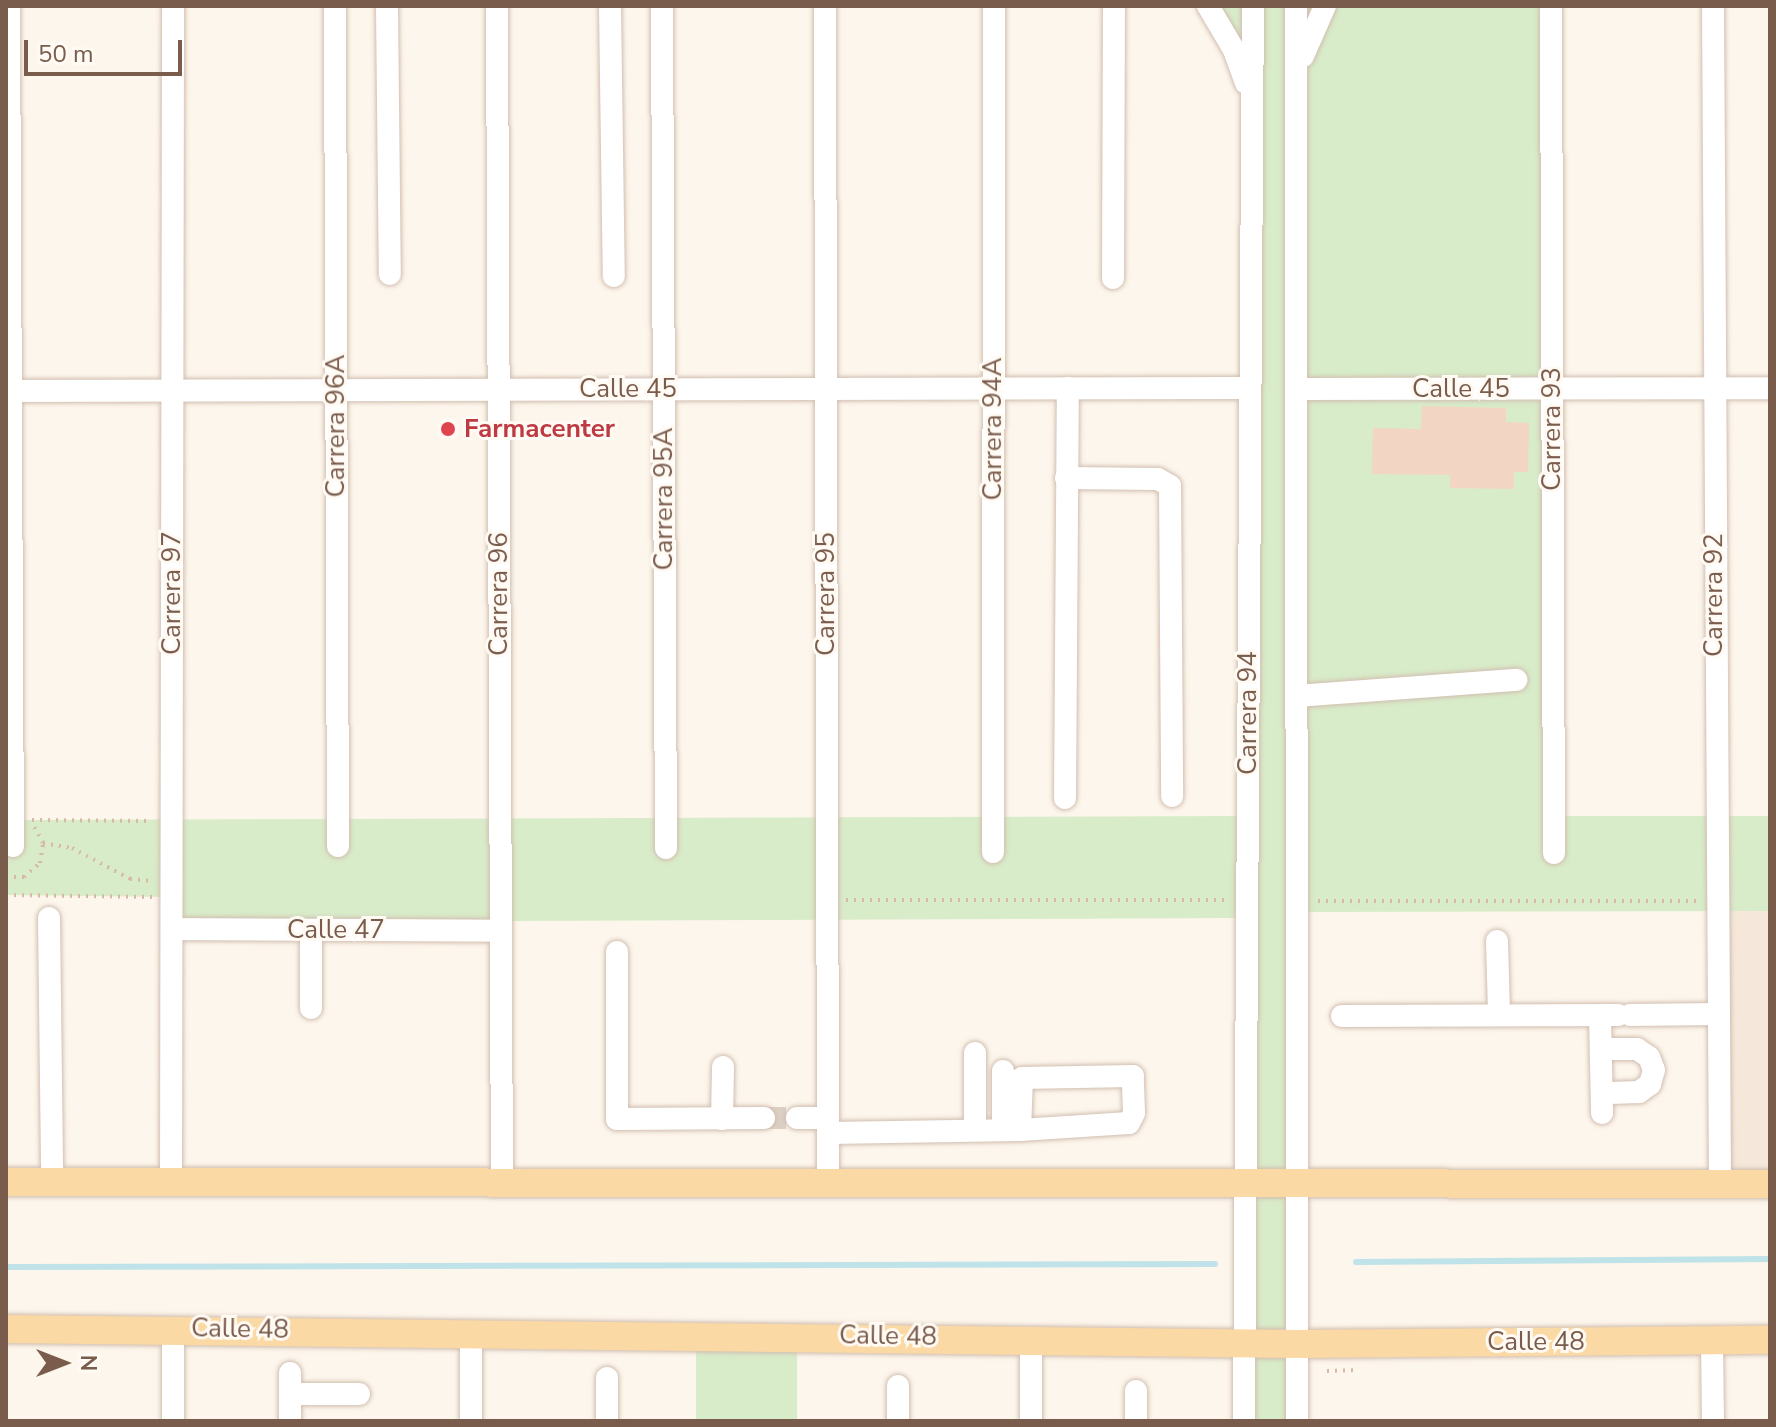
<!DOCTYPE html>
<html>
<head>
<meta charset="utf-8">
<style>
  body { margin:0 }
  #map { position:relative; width:1776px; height:1427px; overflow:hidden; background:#fdf6ec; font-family:"Nunito Sans",sans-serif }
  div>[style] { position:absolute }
  .residential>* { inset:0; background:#f5e8da; transform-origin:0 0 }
  .green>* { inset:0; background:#d8ecc9; transform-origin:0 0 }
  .stream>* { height:6px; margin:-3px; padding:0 3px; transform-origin:3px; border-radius:3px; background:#bfe3e8 }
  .building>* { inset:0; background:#f3d5c3 }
  .minor-tunnel>* { height:22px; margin-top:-11px; transform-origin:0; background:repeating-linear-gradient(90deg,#dcd0c4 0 22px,transparent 0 33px) }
  .path>* { height:4px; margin-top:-2px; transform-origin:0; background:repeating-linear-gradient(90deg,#d9b8a5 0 2px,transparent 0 8px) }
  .roads { filter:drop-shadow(0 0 2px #d1beb0) drop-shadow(0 0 2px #d1beb0) }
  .minor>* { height:22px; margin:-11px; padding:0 11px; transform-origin:11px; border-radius:11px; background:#fff }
  .major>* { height:28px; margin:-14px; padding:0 14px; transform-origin:14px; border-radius:14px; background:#fbd9a5 }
  .dots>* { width:22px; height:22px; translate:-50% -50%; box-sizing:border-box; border:4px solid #fffaf3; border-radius:50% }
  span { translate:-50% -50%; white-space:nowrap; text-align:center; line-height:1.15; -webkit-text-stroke:6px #fffaf3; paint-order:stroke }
  .street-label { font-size:26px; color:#7a5c4d }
  .health-label { font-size:26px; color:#be3a42; font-weight:700 }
  .left { translate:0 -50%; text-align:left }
  .frame { position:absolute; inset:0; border:8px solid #7a5c4d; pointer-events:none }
  .north { position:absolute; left:24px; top:1323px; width:80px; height:80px; -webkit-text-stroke:6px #fffaf3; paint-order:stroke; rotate:90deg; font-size:22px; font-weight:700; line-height:32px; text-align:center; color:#7a5c4d }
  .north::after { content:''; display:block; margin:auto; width:28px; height:36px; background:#7a5c4d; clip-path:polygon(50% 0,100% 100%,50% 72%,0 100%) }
  .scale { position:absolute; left:24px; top:40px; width:158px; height:36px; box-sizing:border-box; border:4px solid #7a5c4d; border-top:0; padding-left:10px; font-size:24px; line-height:28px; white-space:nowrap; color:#7a5c4d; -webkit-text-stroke:6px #fffaf3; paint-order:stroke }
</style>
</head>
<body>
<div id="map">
  <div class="residential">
    <i style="left:1716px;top:911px;width:54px;height:273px"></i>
  </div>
  <div class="green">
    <i style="clip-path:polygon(1208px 6px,1551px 6px,1554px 816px,1770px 816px,1770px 911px,1297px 912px,1297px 1421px,1244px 1421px,1247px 918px,501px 921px,172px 929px,171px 897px,6px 895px,6px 820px,1247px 816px,1250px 106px)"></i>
    <i style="left:696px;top:1335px;width:101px;height:86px"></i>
  </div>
  <div class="stream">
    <i style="left:1356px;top:1262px;width:414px;rotate:-0.4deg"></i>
    <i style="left:6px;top:1267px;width:1209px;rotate:-0.14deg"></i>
  </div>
  <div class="building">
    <i style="clip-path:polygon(1422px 406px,1506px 408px,1506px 422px,1529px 423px,1528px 472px,1514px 472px,1514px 489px,1450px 488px,1450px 475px,1372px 474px,1373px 428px,1421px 429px)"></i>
  </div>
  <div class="minor-tunnel">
    <i style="left:764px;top:1118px;width:33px"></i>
  </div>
  <div class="path">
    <i style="left:32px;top:820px;width:120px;rotate:0.5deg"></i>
    <i style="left:43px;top:843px;width:29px;rotate:10deg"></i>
    <i style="left:72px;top:848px;width:66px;rotate:28.1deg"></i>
    <i style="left:130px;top:879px;width:22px;rotate:5deg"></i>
    <i style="left:6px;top:877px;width:18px"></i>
    <i style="left:24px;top:877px;width:21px;rotate:-41deg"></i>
    <i style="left:40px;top:863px;width:20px;rotate:-81deg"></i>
    <i style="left:43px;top:843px;width:19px;rotate:-118deg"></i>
    <i style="left:6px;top:895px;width:147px;rotate:0.8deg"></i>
    <i style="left:846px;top:900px;width:383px"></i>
    <i style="left:1318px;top:901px;width:379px"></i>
    <i style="left:1327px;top:1371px;width:30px;rotate:-2deg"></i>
  </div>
  <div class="roads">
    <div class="minor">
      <i style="left:9px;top:6px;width:840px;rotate:89.73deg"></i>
      <i style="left:335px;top:6px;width:840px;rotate:89.8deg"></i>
      <i style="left:387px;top:6px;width:268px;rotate:89.4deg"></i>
      <i style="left:497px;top:6px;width:1175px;rotate:89.76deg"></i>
      <i style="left:610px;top:6px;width:270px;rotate:89.2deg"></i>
      <i style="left:662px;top:6px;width:842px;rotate:89.73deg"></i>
      <i style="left:825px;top:6px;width:1175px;rotate:89.85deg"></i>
      <i style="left:1208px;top:6px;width:51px;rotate:59.4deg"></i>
      <i style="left:1234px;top:50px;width:35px;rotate:70deg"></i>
      <i style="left:1296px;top:6px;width:1415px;rotate:89.96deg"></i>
      <i style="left:1551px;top:6px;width:847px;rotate:89.8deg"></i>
      <i style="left:1713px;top:6px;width:1178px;rotate:89.66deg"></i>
      <i style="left:1303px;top:56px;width:55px;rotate:-66.3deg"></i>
      <i style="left:1113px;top:278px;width:272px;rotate:-89.8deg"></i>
      <i style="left:1297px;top:389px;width:473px;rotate:-0.1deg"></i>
      <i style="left:6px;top:391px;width:1244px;rotate:-0.14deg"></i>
      <i style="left:1066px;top:478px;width:92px;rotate:0.6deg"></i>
      <i style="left:1158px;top:479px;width:14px;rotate:30deg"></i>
      <i style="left:1170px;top:486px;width:310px;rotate:89.6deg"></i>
      <i style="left:1297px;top:696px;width:220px;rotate:-4.2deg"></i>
      <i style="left:1065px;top:798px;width:410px;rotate:-89.6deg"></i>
      <i style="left:993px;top:852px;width:846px;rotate:-89.93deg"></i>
      <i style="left:49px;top:918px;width:263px;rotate:89.3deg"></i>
      <i style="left:172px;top:929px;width:328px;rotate:0.3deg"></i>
      <i style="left:311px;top:930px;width:78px;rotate:90deg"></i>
      <i style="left:1497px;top:941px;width:73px;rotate:88.4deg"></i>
      <i style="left:617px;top:952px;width:167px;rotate:90deg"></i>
      <i style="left:617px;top:1119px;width:147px;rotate:-0.4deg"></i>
      <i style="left:1600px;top:1015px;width:98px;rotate:88.8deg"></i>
      <i style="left:1630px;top:1015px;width:88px;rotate:-0.7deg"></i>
      <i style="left:1342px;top:1016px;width:276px;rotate:-0.2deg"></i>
      <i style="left:1601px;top:1049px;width:36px"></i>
      <i style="left:1637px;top:1049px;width:14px;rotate:34deg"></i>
      <i style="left:1649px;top:1057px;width:14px;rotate:69deg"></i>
      <i style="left:1654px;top:1070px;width:15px;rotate:106deg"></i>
      <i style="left:1650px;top:1084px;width:14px;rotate:144deg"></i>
      <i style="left:1639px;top:1092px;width:37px;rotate:178deg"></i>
      <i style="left:1003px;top:1071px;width:59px;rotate:90deg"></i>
      <i style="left:797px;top:1118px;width:31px"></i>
      <i style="left:722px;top:1119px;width:52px;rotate:-88.9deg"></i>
      <i style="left:975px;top:1130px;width:77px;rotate:-90deg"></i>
      <i style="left:828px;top:1133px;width:192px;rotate:-0.9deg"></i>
      <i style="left:1020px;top:1130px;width:109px;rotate:-3.7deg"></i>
      <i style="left:1129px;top:1123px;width:11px;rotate:-63deg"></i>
      <i style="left:1134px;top:1113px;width:37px;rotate:-92deg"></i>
      <i style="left:1133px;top:1076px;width:111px;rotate:179deg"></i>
      <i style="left:1022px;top:1078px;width:52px;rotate:92.2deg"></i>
      <i style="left:171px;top:1181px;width:1175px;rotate:-89.9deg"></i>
      <i style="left:173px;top:1329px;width:92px;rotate:90deg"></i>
      <i style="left:471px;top:1332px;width:89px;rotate:90deg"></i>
      <i style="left:1031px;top:1338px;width:83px;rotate:90deg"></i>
      <i style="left:1712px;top:1340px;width:81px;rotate:89.3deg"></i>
      <i style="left:607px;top:1378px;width:43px;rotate:90deg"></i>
      <i style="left:898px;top:1386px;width:35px;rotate:90deg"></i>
      <i style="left:1136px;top:1391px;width:30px;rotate:90deg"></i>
      <i style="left:290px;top:1394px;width:69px"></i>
      <i style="left:290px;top:1421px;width:48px;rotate:-90deg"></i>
      <i style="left:1244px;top:1421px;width:1415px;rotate:-89.64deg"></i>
    </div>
    <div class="major">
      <i style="left:6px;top:1182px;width:1764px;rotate:0.06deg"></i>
      <i style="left:6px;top:1329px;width:1291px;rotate:0.67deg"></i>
      <i style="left:1297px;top:1344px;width:473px;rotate:-0.5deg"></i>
    </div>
  </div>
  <div class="dots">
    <i style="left:448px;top:429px;background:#e0444e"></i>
  </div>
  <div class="street-label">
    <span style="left:628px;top:389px">Calle 45</span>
    <span style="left:1461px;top:389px">Calle 45</span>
    <span style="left:336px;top:426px;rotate:-90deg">Carrera 96A</span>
    <span style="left:993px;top:429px;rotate:-90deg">Carrera 94A</span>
    <span style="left:1552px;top:429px;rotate:-90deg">Carrera 93</span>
    <span style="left:664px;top:499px;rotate:-90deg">Carrera 95A</span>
    <span style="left:172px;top:593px;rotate:-90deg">Carrera 97</span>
    <span style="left:499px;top:594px;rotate:-90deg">Carrera 96</span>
    <span style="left:826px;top:594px;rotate:-90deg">Carrera 95</span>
    <span style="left:1714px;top:595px;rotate:-90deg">Carrera 92</span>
    <span style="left:1248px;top:713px;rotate:-90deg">Carrera 94</span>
    <span style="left:336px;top:930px">Calle 47</span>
    <span style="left:240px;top:1329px;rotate:1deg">Calle 48</span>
    <span style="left:888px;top:1336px;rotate:1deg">Calle 48</span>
    <span style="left:1536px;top:1342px">Calle 48</span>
  </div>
  <div class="health-label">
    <span class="left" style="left:464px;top:429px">Farmacenter</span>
  </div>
  <div class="frame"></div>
  <div class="north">N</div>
  <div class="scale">50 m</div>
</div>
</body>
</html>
